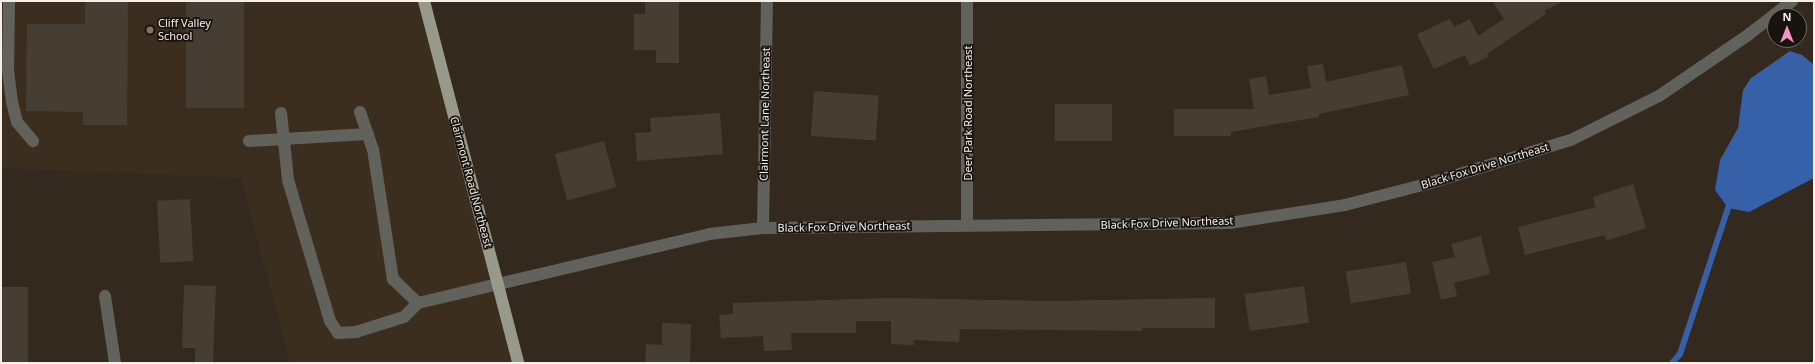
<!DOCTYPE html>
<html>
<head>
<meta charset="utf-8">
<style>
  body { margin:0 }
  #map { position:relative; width:1815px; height:364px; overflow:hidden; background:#33291f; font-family:"Noto Sans",sans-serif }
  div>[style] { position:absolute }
  .built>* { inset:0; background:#3c2e1e }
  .water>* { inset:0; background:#3660a8 }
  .stream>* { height:6px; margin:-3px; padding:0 3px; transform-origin:3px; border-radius:3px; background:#3660a8 }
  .building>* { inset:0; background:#473e33; transform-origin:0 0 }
  .minor>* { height:12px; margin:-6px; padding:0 6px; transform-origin:6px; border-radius:6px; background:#61625c }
  .major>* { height:12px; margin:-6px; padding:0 6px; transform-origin:6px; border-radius:6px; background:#97998b }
  .dots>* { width:11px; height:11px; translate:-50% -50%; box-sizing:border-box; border:2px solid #17130e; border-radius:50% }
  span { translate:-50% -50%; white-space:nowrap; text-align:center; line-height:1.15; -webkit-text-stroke:3.5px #17130e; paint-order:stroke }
  .poi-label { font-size:11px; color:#f6efe8 }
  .left { translate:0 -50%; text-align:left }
  .street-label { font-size:11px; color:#f6efe8 }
  .frame { position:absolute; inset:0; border:2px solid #f6efe8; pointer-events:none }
  .north { position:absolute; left:1767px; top:8px; width:40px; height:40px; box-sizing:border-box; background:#17130e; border:1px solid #706b65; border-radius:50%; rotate:0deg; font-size:11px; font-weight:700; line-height:16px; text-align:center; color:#f6efe8 }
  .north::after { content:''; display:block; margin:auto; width:14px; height:18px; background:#fc8fc3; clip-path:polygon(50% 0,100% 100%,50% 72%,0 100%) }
</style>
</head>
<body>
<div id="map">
  <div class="built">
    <i style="clip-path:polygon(1px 1px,429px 1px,519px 363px,290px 363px,241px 178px,1px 168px)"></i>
  </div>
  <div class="water">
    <i style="clip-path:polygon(1790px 51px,1802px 55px,1814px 65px,1814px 178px,1749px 212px,1728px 208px,1715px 190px,1720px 160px,1738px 128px,1743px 90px,1751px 78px)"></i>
  </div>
  <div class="stream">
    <i style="left:1672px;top:363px;width:12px;rotate:-48deg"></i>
    <i style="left:1680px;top:354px;width:154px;rotate:-71.8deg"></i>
  </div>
  <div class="building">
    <i style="clip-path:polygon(85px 1px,128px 1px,127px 125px,83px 125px,83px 112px,26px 111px,27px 24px,85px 24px)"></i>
    <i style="left:186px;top:1px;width:58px;height:107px"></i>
    <i style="clip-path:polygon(645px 1px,679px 1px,679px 63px,656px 63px,656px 50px,634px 50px,634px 14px,645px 14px)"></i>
    <i style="clip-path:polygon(1492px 1px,1564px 1px,1544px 11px,1546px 14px,1487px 54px,1488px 57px,1470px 66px,1465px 55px,1434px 69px,1417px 34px,1450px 19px,1454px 27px,1470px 19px,1478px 36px,1504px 19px)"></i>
    <i style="clip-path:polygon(1323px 64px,1326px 82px,1402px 65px,1409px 95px,1319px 114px,1319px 117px,1231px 132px,1231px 136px,1174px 136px,1174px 109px,1254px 109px,1249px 79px,1266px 76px,1269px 95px,1311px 88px,1307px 66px)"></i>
    <i style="left:814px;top:91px;width:65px;height:45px;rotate:4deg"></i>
    <i style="left:1055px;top:104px;width:57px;height:37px"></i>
    <i style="clip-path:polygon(720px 113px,723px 154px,637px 161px,635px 133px,651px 132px,650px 118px)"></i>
    <i style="left:604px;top:141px;width:48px;height:51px;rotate:75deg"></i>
    <i style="clip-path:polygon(1633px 184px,1646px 228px,1606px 241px,1605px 235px,1525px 255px,1518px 227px,1596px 207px,1593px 197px)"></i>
    <i style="left:190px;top:199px;width:62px;height:33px;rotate:87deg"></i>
    <i style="clip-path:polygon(1481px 236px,1490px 274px,1454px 283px,1457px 296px,1441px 300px,1432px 262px,1455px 257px,1451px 244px)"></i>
    <i style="left:1406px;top:262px;width:32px;height:61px;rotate:81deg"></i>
    <i style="clip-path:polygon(184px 285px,216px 286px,213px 363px,195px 363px,195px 348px,182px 348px)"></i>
    <i style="left:1304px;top:286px;width:37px;height:60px;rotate:82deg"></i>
    <i style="left:1px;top:287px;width:27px;height:76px"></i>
    <i style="clip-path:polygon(892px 298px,1049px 301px,1215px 298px,1215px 328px,1142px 328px,1142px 331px,960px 329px,959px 342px,914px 340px,914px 345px,891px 344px,891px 321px,856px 321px,856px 333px,791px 333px,792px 350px,764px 351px,763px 336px,721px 338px,719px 315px,733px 314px,733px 303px)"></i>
    <i style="clip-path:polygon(662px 323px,691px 324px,690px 363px,645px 363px,646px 344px,662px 345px)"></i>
  </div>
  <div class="minor">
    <i style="left:9px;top:1px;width:69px;rotate:90.8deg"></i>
    <i style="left:8px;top:70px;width:32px;rotate:83deg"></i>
    <i style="left:12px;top:102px;width:21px;rotate:76deg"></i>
    <i style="left:17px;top:122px;width:25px;rotate:50deg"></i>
    <i style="left:360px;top:112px;width:39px;rotate:71deg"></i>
    <i style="left:373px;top:149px;width:132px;rotate:81.3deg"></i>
    <i style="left:393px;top:279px;width:35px;rotate:44deg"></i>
    <i style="left:281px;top:113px;width:67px;rotate:84deg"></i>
    <i style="left:288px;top:180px;width:147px;rotate:73.4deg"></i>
    <i style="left:330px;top:321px;width:14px;rotate:56deg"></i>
    <i style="left:338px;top:333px;width:18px;rotate:-3deg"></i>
    <i style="left:356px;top:332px;width:50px;rotate:-17.4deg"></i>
    <i style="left:404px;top:317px;width:20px;rotate:-45deg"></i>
    <i style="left:418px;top:303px;width:299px;rotate:-13.3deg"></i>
    <i style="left:709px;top:234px;width:54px;rotate:-6.3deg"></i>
    <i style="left:763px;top:228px;width:467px;rotate:-0.6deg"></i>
    <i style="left:1230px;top:223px;width:116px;rotate:-8.9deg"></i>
    <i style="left:1345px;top:205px;width:88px;rotate:-14.5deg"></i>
    <i style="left:1430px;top:183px;width:147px;rotate:-17deg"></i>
    <i style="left:1571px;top:140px;width:98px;rotate:-26.6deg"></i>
    <i style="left:1659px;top:96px;width:108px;rotate:-34.4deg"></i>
    <i style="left:1748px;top:35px;width:56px;rotate:-37.7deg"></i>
    <i style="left:249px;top:141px;width:119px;rotate:-3.4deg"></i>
    <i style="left:967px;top:225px;width:224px;rotate:-90deg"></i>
    <i style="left:763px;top:228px;width:227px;rotate:-89deg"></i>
    <i style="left:105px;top:296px;width:68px;rotate:81.5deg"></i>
  </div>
  <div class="major">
    <i style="left:424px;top:1px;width:374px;rotate:75.4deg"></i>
  </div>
  <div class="dots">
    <i style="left:150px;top:30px;background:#8d6e63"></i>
  </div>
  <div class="poi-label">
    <span class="left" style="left:158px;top:30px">Cliff Valley<br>School</span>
  </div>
  <div class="street-label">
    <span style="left:968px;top:113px;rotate:-90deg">Deer Park Road Northeast</span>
    <span style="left:765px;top:114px;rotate:-89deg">Clairmont Lane Northeast</span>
    <span style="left:1485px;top:166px;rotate:-17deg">Black Fox Drive Northeast</span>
    <span style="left:471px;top:182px;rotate:75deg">Clairmont Road Northeast</span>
    <span style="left:1167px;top:223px;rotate:-2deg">Black Fox Drive Northeast</span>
    <span style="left:844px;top:227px;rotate:-1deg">Black Fox Drive Northeast</span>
  </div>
  <div class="frame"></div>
  <div class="north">N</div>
</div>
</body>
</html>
